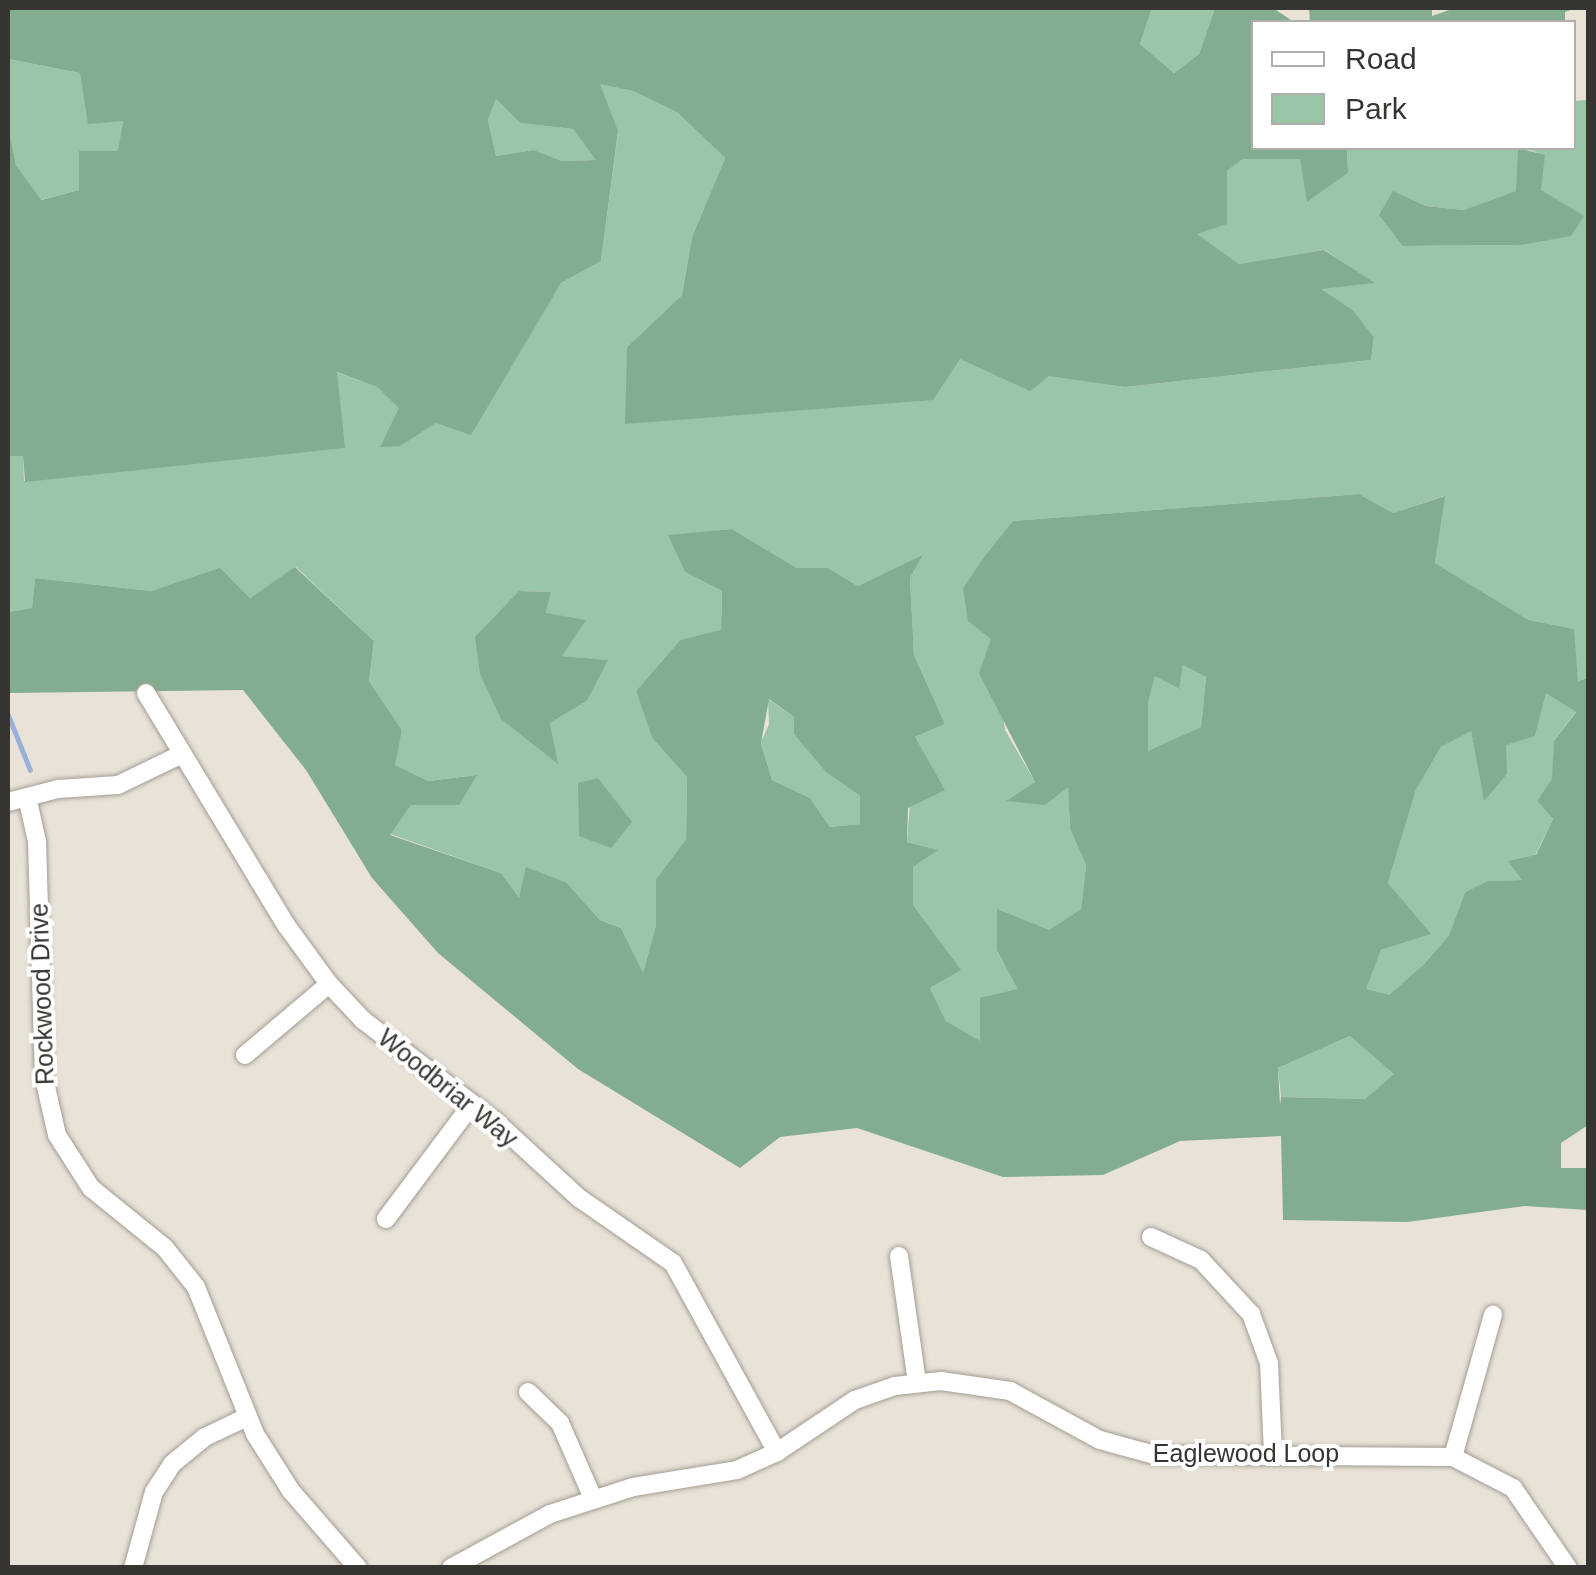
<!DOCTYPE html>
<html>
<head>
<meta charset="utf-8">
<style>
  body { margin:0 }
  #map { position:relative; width:1596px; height:1575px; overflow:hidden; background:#e8e2d7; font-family:Helvetica,sans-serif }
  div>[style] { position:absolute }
  .green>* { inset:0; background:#9bc5a7 }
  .forest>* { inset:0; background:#83ad90 }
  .stream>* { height:5px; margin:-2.5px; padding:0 2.5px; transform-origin:2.5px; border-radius:2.5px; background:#9ab0d8 }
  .roads { filter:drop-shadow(0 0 2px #a39d93) drop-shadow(0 0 2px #a39d93) }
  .minor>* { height:18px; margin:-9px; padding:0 9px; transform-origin:9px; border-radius:9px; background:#fff }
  span { translate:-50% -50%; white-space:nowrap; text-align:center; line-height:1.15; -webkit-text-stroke:8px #fff; paint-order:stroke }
  .street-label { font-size:25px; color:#373531 }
  .frame { position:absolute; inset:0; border:10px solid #373531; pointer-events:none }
  .legend { position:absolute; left:1251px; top:20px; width:325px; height:130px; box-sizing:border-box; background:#fff; border:2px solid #afaead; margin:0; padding:12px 18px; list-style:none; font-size:30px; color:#373531 }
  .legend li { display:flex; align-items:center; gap:20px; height:50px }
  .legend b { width:50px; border:2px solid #afaead }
</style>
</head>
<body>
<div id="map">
  <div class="green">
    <i style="clip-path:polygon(1152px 8px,1215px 8px,1199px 54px,1174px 73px,1140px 44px)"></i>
    <i style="clip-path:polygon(8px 59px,80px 73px,123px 120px,119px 151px,79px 190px,40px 200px,16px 165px,8px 124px)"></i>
    <i style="clip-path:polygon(evenodd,599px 83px,633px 91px,678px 113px,725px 158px,692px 237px,682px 295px,627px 347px,960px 359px,1125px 387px,1371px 360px,1374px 337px,1353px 310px,1319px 288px,1373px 283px,1325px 250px,1239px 264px,1196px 234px,1226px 224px,1227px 171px,1243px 159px,1300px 159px,1308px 201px,1348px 173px,1347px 148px,1518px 148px,1517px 191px,1465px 210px,1426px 206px,1394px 192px,1404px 246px,1521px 245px,1545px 156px,1526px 148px,1574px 148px,1574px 101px,1588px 100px,1588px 678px,1578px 681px,1573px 629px,1529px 620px,1435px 563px,1444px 496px,1393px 513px,1359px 494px,1013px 521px,963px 588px,992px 639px,1005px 730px,1035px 782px,1007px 801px,1068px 786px,1070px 829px,1086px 865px,1081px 909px,1048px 931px,997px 910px,997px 952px,1019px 989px,980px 1042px,946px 1021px,930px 988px,960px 970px,913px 905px,913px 867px,937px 850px,907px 842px,915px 737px,945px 724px,914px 655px,910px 578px,922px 557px,858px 586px,828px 568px,797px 568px,732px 529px,669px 536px,685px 572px,722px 591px,721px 631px,680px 640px,636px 691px,652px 738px,687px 777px,686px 839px,656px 879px,656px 925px,643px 974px,621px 928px,600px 920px,567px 883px,519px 899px,501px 873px,390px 834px,411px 805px,476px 775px,428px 781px,394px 765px,402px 730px,369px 681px,374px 641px,296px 567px,250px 598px,220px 569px,151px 591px,35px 578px,32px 608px,8px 612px,8px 456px,23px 455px,24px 481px,344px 448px,336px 372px,377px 387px,400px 408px,381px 446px,401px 446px,436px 423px,523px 343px,561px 283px,601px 261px,618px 132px,599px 83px,519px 591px,551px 592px,546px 613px,561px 656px,606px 660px,587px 701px,550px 723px,557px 763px,543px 750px,519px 591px)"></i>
    <i style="clip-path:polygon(496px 99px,520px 123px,573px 129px,597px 160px,562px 161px,534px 150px,496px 156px,488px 120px)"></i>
    <i style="clip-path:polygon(1183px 664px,1206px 677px,1201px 727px,1148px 752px,1148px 703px,1155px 675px,1178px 689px)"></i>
    <i style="clip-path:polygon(1546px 692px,1576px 711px,1554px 741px,1553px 779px,1537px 801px,1553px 819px,1523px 880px,1489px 881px,1465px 892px,1449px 935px,1424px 964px,1388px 996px,1365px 989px,1381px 950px,1430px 934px,1388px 883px,1416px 790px,1441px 747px,1471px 730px,1484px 800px,1506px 744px,1535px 736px)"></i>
    <i style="clip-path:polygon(768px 699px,794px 717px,827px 773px,860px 796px,860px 824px,830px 827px,810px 798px,772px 780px,761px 742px,769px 724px)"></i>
    <i style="clip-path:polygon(1350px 1036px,1395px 1074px,1365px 1099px,1281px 1097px,1278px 1068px)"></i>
  </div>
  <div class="forest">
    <i style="clip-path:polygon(evenodd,8px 8px,1152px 8px,1140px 44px,1174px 73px,1199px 54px,1215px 8px,1276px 10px,1294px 22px,1254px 22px,1254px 148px,1347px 148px,1348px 173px,1307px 202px,1300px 159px,1243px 159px,1227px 171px,1227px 224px,1197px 234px,1239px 264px,1324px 250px,1375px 283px,1321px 289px,1353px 310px,1374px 337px,1371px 360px,1125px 387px,1049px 376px,1030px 391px,960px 359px,933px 400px,625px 424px,627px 347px,682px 295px,692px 237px,725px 158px,678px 113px,633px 91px,600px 84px,618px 131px,601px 261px,561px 283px,471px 435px,436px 423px,401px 446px,380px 447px,399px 408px,377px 387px,337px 372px,345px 448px,25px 482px,23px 456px,8px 456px,8px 124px,16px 165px,41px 200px,79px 190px,79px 151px,118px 151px,123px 121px,88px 124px,80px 73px,8px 59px,8px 8px,496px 99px,520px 123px,573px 129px,596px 160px,562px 161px,534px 150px,496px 156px,488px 120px,496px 99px)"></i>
    <i style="clip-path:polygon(1309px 8px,1432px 8px,1432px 16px,1455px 8px,1576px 8px,1565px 12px,1565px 22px,1310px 22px)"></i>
    <i style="clip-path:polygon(1518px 148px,1545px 155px,1541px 190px,1584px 216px,1571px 236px,1521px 245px,1403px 246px,1379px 215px,1393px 191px,1426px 206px,1464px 210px,1516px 191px)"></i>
    <i style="clip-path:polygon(evenodd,1359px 494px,1393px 513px,1445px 496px,1435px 563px,1529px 620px,1574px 629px,1578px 681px,1588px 678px,1588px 1125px,1561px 1143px,1561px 1168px,1588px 1168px,1588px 1210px,1525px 1206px,1407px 1222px,1283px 1220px,1281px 1136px,1180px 1141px,1103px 1175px,1003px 1177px,857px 1128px,780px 1137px,740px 1168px,578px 1069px,438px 953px,372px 878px,306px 770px,243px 690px,8px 693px,8px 612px,32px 608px,35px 578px,151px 591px,220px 568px,250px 598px,295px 567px,374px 641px,369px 681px,402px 730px,395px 765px,428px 781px,477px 775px,459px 805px,411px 805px,390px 835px,501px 873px,519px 898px,526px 867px,567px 883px,600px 920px,621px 928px,643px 973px,656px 925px,656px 879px,686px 839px,687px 777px,652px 738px,636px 691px,680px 640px,721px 630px,722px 591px,685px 572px,668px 535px,732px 529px,797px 568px,828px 568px,858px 586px,923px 555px,910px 578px,914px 655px,945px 724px,915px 737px,945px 790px,908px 808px,907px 842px,938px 850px,913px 867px,913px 905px,961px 970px,930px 988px,946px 1021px,980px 1041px,980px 998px,1018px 989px,997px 951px,997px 909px,1049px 930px,1081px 909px,1086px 865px,1070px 829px,1068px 787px,1045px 805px,1006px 801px,1035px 782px,979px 673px,991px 639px,968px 621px,963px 588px,985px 556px,1013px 521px,1359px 494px,1183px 665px,1206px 677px,1201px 727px,1148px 751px,1148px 703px,1155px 676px,1179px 689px,1183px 665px,1359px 494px,1546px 693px,1576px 712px,1554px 741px,1552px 779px,1537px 801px,1553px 819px,1536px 855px,1508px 861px,1522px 880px,1488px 881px,1465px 892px,1449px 935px,1424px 964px,1389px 995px,1366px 989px,1381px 950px,1431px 934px,1388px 883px,1416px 790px,1441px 747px,1471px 731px,1484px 801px,1507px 774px,1506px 745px,1535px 736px,1546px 693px,1359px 494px,769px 699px,794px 717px,794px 734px,827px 773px,860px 796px,860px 824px,830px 827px,810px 798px,772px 780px,761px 743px,769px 699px,1359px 494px,1350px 1036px,1394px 1074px,1365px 1099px,1281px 1097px,1280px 1105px,1278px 1068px,1350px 1036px)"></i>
    <i style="clip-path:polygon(519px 591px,551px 592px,546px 613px,586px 620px,562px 656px,608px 660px,587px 701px,550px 723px,558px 764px,501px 719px,480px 674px,475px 637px)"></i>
    <i style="clip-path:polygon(598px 778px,632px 822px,611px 848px,579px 836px,578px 783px)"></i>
  </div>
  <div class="stream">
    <i style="left:8px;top:715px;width:59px;rotate:68.2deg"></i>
  </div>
  <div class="roads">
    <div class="minor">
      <i style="left:146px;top:693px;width:271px;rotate:58.9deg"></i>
      <i style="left:286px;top:925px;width:73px;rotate:53.9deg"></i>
      <i style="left:329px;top:984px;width:50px;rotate:46.6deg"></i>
      <i style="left:363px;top:1020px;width:166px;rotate:37.4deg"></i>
      <i style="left:495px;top:1121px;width:114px;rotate:42.5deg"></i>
      <i style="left:579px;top:1198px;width:114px;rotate:34.7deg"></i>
      <i style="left:673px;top:1263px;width:216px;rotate:61.2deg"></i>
      <i style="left:27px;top:797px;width:45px;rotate:77.2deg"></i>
      <i style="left:37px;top:841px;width:237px;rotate:88.3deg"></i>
      <i style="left:44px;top:1078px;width:58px;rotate:77.2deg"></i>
      <i style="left:57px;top:1135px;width:63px;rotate:57.3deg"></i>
      <i style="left:91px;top:1188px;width:95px;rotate:39deg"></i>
      <i style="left:165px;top:1248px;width:50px;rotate:51.5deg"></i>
      <i style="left:196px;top:1287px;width:158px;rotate:68.1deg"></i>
      <i style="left:255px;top:1434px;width:67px;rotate:57.7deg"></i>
      <i style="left:291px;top:1491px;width:102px;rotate:49deg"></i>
      <i style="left:8px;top:802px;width:52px;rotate:-14.6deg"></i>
      <i style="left:58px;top:789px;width:60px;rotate:-3.8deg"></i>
      <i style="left:118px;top:785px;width:71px;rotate:-25.8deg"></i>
      <i style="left:245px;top:1055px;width:110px;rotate:-40.2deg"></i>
      <i style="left:386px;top:1219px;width:144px;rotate:-53.2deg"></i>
      <i style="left:1151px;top:1237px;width:55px;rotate:24.7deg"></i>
      <i style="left:1201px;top:1260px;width:74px;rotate:47.2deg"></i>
      <i style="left:1251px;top:1314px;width:52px;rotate:69.8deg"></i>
      <i style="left:1269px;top:1363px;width:93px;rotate:87.5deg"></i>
      <i style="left:899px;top:1256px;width:128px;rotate:81.9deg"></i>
      <i style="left:528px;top:1392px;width:45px;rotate:44.1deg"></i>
      <i style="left:560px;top:1423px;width:82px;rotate:66.3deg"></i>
      <i style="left:1453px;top:1457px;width:148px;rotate:-74.3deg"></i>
      <i style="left:133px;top:1568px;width:79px;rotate:-74.6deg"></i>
      <i style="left:154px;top:1492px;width:33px;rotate:-57deg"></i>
      <i style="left:172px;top:1464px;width:43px;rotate:-39.3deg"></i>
      <i style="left:205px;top:1437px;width:47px;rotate:-25.5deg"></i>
      <i style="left:451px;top:1568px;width:113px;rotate:-28.6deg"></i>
      <i style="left:550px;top:1514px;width:87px;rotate:-18deg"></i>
      <i style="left:633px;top:1487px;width:105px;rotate:-9.3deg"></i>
      <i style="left:737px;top:1470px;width:44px;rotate:-24.2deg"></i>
      <i style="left:777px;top:1452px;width:94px;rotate:-33.7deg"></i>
      <i style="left:855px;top:1400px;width:42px;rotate:-19.3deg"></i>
      <i style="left:895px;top:1386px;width:46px;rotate:-6.2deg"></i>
      <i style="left:941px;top:1381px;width:70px;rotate:8.2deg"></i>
      <i style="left:1010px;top:1391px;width:102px;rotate:28.6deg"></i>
      <i style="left:1100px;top:1440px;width:57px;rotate:15.3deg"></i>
      <i style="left:1155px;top:1455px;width:298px;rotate:0.4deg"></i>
      <i style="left:1453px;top:1457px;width:68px;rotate:27.3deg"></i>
      <i style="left:1513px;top:1488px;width:97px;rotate:55.5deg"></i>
    </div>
  </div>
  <div class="street-label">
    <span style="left:42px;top:994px;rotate:-92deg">Rockwood Drive</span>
    <span style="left:448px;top:1088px;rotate:39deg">Woodbriar Way</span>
    <span style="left:1246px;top:1453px">Eaglewood Loop</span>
  </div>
  <div class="frame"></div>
  <ul class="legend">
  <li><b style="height:12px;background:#fff"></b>Road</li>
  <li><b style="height:28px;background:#9bc5a7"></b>Park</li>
  </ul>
</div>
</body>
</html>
